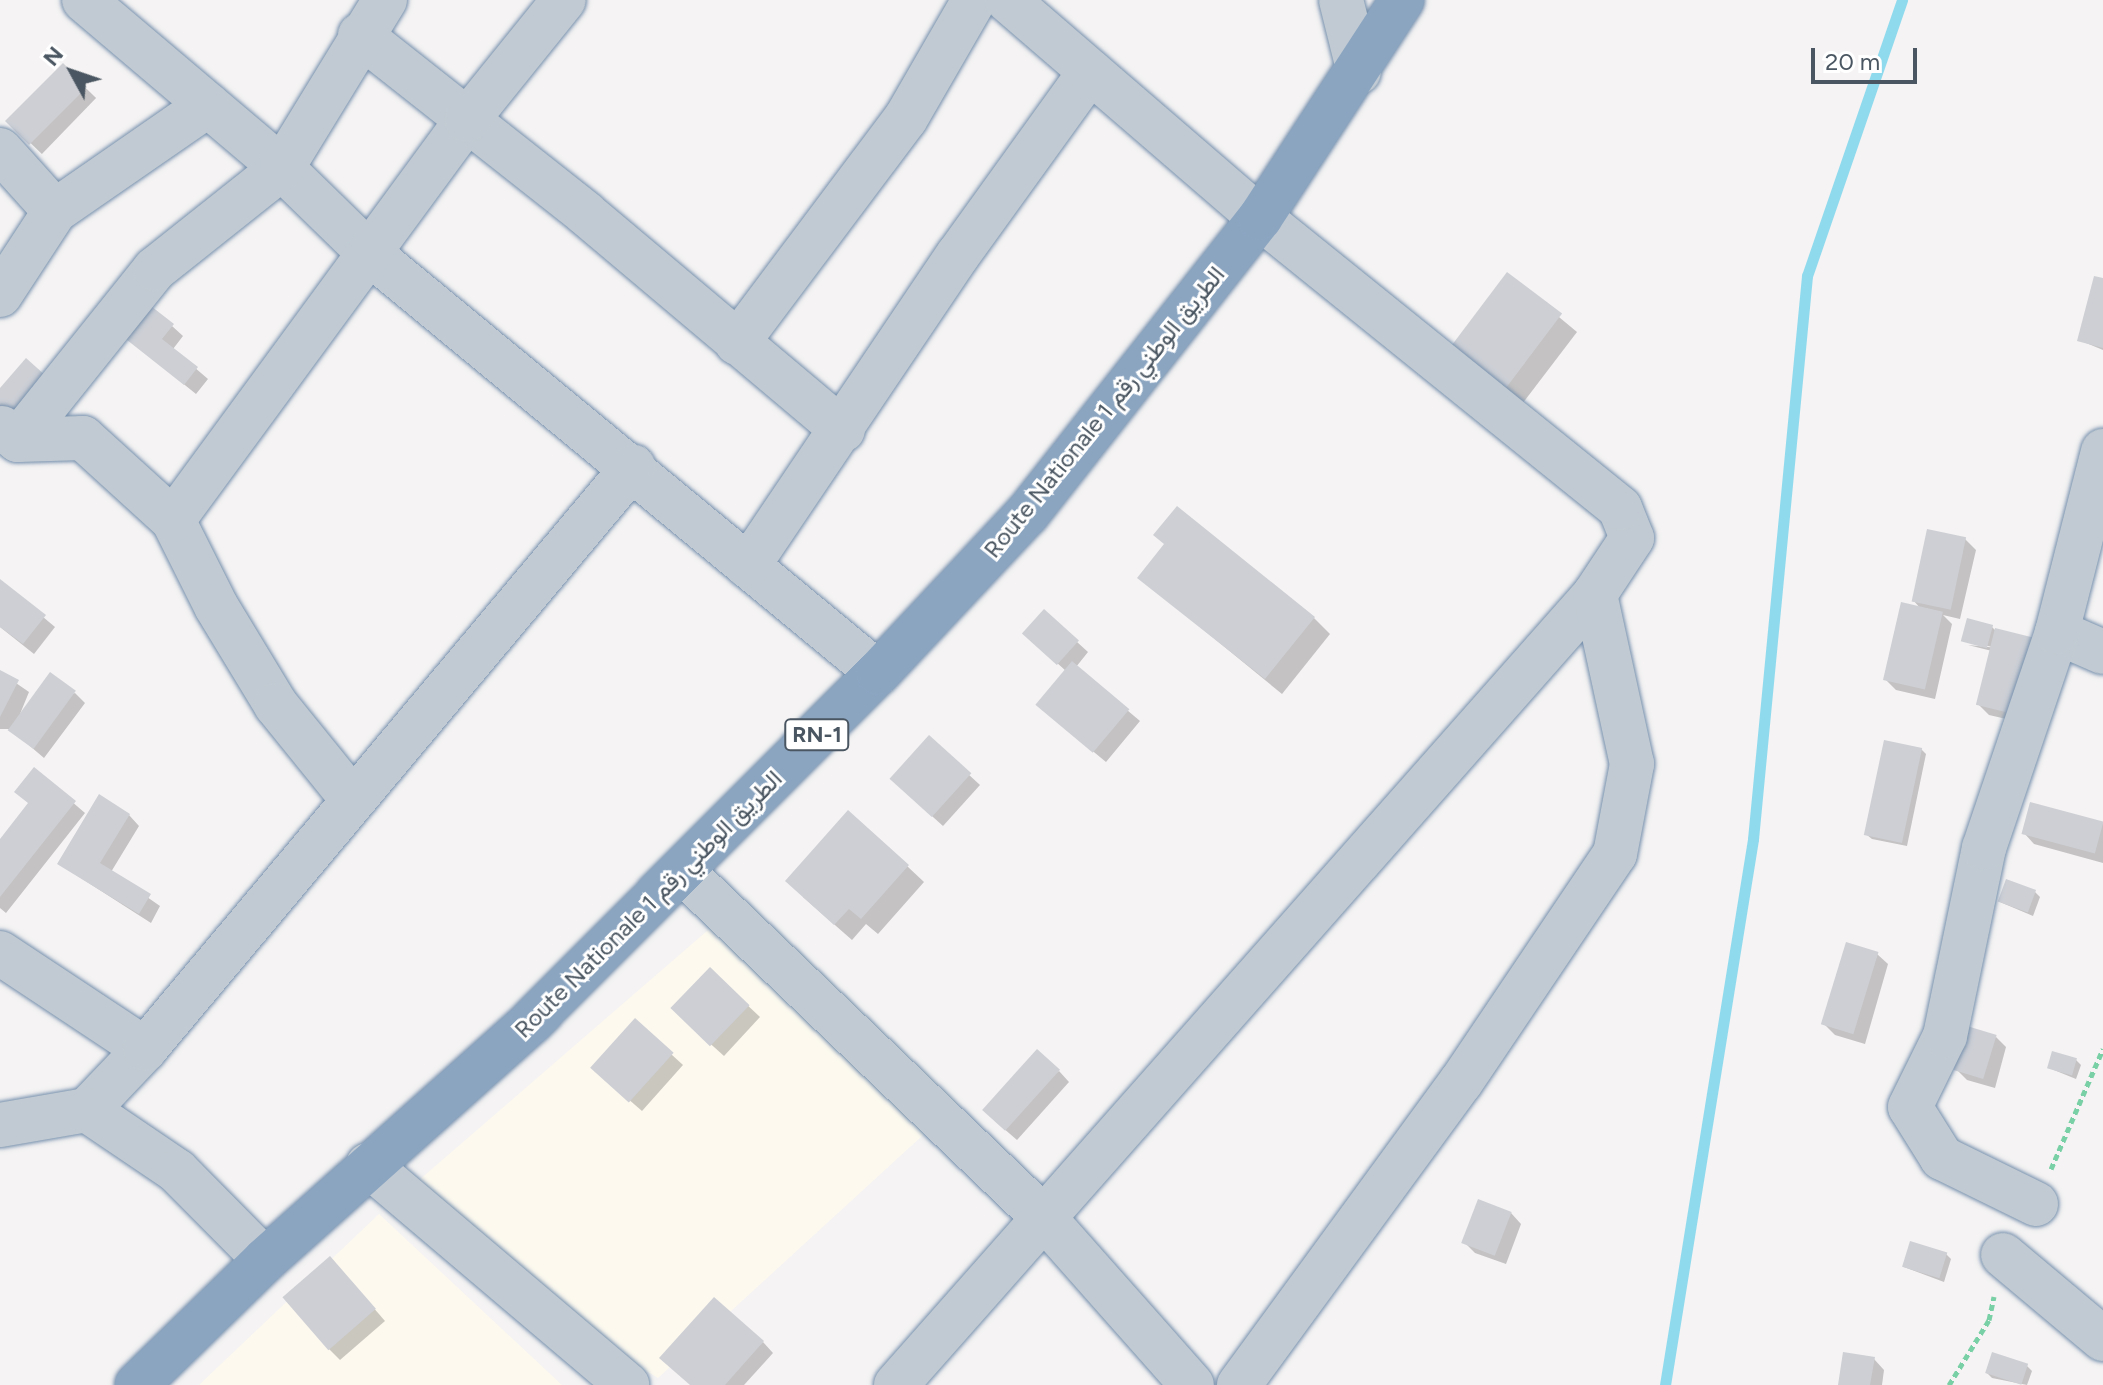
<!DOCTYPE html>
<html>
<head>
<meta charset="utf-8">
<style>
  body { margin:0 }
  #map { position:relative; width:2103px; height:1385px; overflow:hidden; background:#f5f3f3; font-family:Figtree,Vazirmatn,sans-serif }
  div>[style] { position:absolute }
  .commercial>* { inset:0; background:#fdf9ef }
  .shadow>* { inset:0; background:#0003; transform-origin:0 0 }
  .stream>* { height:11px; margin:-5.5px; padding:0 5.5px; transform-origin:5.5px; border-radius:5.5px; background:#90daee }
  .building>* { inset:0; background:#cdcfd5; transform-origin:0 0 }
  .path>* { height:5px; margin-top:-2.5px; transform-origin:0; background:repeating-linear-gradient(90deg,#7ad0a6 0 6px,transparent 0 10px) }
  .roads { filter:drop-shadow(0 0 2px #7690ad) drop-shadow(0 0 2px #7690ad) }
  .minor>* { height:44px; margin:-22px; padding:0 22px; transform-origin:22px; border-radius:22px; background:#c1cad2 }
  .highway>* { height:44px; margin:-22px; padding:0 22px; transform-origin:22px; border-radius:22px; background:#8ba5c1 }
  span { translate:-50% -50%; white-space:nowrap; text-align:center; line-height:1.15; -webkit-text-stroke:6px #fff; paint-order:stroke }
  .shield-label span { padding:2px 6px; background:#fff; border:2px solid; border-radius:6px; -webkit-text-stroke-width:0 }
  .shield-label { font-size:22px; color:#4a5661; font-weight:700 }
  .street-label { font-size:24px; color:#4a5661 }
  .north { position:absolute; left:32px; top:32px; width:80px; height:80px; -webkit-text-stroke:6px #fff; paint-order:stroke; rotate:310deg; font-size:22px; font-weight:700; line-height:32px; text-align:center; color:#4a5661 }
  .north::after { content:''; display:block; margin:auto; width:28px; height:36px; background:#4a5661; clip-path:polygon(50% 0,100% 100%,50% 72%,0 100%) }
  .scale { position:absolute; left:1811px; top:48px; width:106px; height:36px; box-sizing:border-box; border:4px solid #4a5661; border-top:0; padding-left:10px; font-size:24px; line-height:28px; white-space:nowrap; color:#4a5661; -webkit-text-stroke:6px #fff; paint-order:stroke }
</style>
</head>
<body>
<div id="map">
  <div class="commercial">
    <i style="clip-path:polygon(744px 899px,958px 1103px,658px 1378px,572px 1326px,418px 1181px)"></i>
    <i style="clip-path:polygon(379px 1214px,562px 1385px,199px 1385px)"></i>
  </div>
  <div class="shadow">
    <i style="left:63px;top:66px;width:46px;height:78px;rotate:44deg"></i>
    <i style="clip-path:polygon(1507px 274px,1577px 332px,1522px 404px,1468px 362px)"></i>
    <i style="clip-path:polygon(2103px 280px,2103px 350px,2079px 340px)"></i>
    <i style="clip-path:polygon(172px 326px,183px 336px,173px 349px,208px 379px,196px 394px,124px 336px)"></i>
    <i style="clip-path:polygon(1965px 539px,1976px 550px,1960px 619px,1943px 615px,1952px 624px,1935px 699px,1896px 690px,1885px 679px,1921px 609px,1913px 600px)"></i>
    <i style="clip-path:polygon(1166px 545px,1314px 618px,1330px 634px,1282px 694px,1139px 577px)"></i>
    <i style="clip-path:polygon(0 581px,55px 627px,34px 654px,0 627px)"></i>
    <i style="clip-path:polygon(1044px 612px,1088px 652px,1076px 667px,1140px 721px,1106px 762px,1049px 715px,1066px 671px,1036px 644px)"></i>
    <i style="clip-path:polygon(1992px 627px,1995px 630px,2028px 724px,1989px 715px,1978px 704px,1992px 651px,1968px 645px,1998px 648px,1963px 641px)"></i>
    <i style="clip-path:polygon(0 672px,29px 692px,20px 714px,75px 693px,85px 703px,44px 758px,10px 729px,0 729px)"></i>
    <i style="clip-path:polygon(929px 738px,980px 785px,943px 826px,902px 789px)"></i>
    <i style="clip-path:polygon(1921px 749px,1926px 754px,1907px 846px,1872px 839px,1867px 835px)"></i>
    <i style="clip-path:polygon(35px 770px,85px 813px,6px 913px,0 908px,0 842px,30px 804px)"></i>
    <i style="clip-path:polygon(129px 815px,139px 826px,111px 872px,160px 906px,151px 923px,59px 864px)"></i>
    <i style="clip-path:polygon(2103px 824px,2103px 863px,2034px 844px,2024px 833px)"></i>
    <i style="clip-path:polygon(907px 866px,924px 882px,878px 934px,866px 924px,852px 940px,803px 897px)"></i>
    <i style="clip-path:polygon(2035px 892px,2040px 897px,2033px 916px,2000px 902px)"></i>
    <i style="clip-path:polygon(1877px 954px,1888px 964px,1865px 1044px,1835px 1035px,1824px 1024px)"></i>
    <i style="clip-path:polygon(710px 970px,760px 1017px,724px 1056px,684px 1020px)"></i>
    <i style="clip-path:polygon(635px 1021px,683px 1065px,642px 1111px,604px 1078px)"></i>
    <i style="clip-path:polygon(1996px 1037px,2006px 1047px,1995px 1088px,1967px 1080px,1956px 1069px)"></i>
    <i style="clip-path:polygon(2076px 1060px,2081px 1065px,2076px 1079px,2049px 1068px)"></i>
    <i style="clip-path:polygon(1059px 1071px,1069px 1082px,1017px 1140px,995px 1121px)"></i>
    <i style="clip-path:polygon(1511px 1213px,1521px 1224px,1506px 1264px,1475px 1253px,1464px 1242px)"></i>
    <i style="clip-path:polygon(1946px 1254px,1951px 1259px,1944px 1282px,1904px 1267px)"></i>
    <i style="clip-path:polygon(340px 1269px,385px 1321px,340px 1360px,329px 1349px)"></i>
    <i style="clip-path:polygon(763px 1342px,773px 1353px,744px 1385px,692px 1385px)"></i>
    <i style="clip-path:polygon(1993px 1355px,2027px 1366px,2032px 1371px,2027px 1385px,1992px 1378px,1987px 1373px)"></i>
    <i style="clip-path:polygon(1874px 1359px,1884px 1370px,1882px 1385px,1840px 1385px)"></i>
  </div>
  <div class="stream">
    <i style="left:1665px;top:1385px;width:553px;rotate:-80.84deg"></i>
    <i style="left:1753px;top:839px;width:566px;rotate:-84.52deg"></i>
    <i style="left:1807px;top:276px;width:292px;rotate:-71deg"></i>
  </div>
  <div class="building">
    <i style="left:63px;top:63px;width:34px;height:82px;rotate:45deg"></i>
    <i style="left:1507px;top:272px;width:69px;height:93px;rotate:37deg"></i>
    <i style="clip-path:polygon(2094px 276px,2103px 278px,2103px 348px,2077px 341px)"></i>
    <i style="clip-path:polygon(147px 303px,174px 324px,162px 339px,198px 367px,184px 385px,122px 336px)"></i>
    <i style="clip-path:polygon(26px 358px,46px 376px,10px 417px,0 408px,0 388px)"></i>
    <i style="clip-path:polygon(1177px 506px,1315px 617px,1265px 679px,1137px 578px,1164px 544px,1153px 535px)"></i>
    <i style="left:1927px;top:529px;width:40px;height:74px;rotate:12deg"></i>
    <i style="clip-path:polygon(0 579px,46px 615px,23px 644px,0 627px)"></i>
    <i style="left:1901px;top:602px;width:43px;height:80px;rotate:13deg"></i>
    <i style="left:1044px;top:609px;width:47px;height:33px;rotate:42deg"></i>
    <i style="left:1967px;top:618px;width:27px;height:24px;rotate:15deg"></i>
    <i style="left:1995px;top:628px;width:42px;height:79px;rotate:14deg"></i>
    <i style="left:1072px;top:661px;width:75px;height:57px;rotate:40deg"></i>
    <i style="clip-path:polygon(0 670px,19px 680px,0 717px)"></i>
    <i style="left:50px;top:672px;width:32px;height:72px;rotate:36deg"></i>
    <i style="left:929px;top:735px;width:57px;height:59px;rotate:42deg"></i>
    <i style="left:1884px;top:740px;width:39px;height:97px;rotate:12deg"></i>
    <i style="clip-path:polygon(34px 767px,76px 801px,0 897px,0 839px,28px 803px,14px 792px)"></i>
    <i style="clip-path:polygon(99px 794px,130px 814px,100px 863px,151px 894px,139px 914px,57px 864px)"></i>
    <i style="left:2030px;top:802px;width:76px;height:33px;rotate:15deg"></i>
    <i style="clip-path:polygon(848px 810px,909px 865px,861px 919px,849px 909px,834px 925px,785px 881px)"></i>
    <i style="left:2006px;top:879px;width:32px;height:24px;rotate:20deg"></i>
    <i style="left:1846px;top:942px;width:34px;height:86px;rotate:17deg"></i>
    <i style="left:710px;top:967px;width:55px;height:57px;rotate:44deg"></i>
    <i style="left:635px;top:1018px;width:52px;height:67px;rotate:42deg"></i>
    <i style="left:1967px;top:1026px;width:31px;height:46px;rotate:17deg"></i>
    <i style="left:1037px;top:1049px;width:31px;height:82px;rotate:42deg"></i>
    <i style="left:2052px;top:1051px;width:26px;height:18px;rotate:16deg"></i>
    <i style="left:1478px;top:1199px;width:36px;height:47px;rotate:21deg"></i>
    <i style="left:1910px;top:1241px;width:39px;height:27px;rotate:17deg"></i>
    <i style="left:330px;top:1256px;width:70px;height:63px;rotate:49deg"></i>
    <i style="clip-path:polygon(714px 1297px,764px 1341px,725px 1385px,690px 1385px,659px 1358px)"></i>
    <i style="clip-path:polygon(1843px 1352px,1875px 1357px,1870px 1385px,1838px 1385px)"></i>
    <i style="left:1992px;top:1352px;width:38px;height:22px;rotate:18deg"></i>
  </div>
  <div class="path">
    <i style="left:2051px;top:1169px;width:131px;rotate:-66.6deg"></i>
    <i style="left:1949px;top:1385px;width:76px;rotate:-58.4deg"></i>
    <i style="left:1989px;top:1320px;width:24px;rotate:-78deg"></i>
  </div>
  <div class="roads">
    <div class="minor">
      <i style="left:84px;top:0;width:260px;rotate:40.3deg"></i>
      <i style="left:282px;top:168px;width:120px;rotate:44.3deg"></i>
      <i style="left:368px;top:252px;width:661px;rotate:39.54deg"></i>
      <i style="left:1341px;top:0;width:74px;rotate:76deg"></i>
      <i style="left:360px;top:35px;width:287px;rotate:38.3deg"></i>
      <i style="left:585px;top:213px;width:337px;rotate:40.1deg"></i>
      <i style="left:0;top:150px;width:82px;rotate:48deg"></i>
      <i style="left:0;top:295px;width:100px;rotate:-56.8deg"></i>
      <i style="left:55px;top:211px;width:186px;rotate:-34.7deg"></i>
      <i style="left:737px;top:343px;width:281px;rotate:-53.1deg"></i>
      <i style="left:906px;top:118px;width:136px;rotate:-60deg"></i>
      <i style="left:2px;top:428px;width:20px;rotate:37deg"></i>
      <i style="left:18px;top:440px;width:65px;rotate:-1.8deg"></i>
      <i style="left:83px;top:438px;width:122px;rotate:42.3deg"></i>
      <i style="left:173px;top:520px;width:96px;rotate:63.4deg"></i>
      <i style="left:216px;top:606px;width:116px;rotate:58.8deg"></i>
      <i style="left:276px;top:705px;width:122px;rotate:51deg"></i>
      <i style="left:18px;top:440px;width:219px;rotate:-51.3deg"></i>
      <i style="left:155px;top:269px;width:162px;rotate:-38.5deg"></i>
      <i style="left:282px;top:168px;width:197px;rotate:-58.5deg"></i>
      <i style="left:173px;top:520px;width:496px;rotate:-53.7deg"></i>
      <i style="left:467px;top:120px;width:154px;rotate:-51.1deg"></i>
      <i style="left:748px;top:566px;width:375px;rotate:-56deg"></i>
      <i style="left:958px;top:255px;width:226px;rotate:-54.2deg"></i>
      <i style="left:2057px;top:632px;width:50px;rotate:23.5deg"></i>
      <i style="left:683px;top:872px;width:503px;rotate:43.79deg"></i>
      <i style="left:1046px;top:1220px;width:220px;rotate:48.5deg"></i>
      <i style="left:0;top:953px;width:174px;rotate:33.5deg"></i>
      <i style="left:87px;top:1110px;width:84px;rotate:-46.4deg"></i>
      <i style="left:145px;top:1049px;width:760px;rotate:-50.02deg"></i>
      <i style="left:0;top:1125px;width:88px;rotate:-9.8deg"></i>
      <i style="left:87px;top:1110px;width:109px;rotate:34.1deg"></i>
      <i style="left:177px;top:1171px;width:125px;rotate:45.3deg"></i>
      <i style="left:368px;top:1165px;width:340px;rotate:40.3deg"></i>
      <i style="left:2036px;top:1204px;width:105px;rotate:-153.9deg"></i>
      <i style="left:1942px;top:1158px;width:60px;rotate:-122.1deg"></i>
      <i style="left:1910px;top:1107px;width:79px;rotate:-63.8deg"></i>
      <i style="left:1945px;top:1036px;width:192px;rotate:-78.3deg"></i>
      <i style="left:1984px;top:848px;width:228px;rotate:-71.3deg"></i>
      <i style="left:2057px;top:632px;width:187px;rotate:-75.7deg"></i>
      <i style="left:2003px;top:1255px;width:131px;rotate:40deg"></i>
      <i style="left:896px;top:1385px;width:1056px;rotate:-48.53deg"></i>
      <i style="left:1595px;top:594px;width:67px;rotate:-56.5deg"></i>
      <i style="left:1632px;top:538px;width:32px;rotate:-112deg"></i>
      <i style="left:1620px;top:508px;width:462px;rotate:-141.1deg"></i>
      <i style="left:1260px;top:218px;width:334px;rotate:-139.2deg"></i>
      <i style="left:1239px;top:1385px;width:376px;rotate:-53.8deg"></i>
      <i style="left:1461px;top:1082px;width:275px;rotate:-56deg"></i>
      <i style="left:1615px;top:854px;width:92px;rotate:-79.3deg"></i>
      <i style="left:1632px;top:764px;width:174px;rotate:-102.3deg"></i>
    </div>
    <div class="highway">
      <i style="left:137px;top:1385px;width:179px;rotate:-44.3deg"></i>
      <i style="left:265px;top:1260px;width:358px;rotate:-41.8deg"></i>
      <i style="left:532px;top:1021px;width:491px;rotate:-45.2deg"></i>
      <i style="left:878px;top:673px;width:218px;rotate:-46.9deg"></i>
      <i style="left:1027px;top:514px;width:377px;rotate:-51.8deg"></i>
      <i style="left:1260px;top:218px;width:260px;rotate:-56.9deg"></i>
    </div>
  </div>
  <div class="shield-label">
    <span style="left:817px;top:735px">RN-1</span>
  </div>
  <div class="street-label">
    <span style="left:1104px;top:412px;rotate:-51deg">Route Nationale الطريق الوطني رقم 1</span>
    <span style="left:648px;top:904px;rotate:-45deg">Route Nationale الطريق الوطني رقم 1</span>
  </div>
  <div class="north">N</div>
  <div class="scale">20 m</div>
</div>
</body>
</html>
